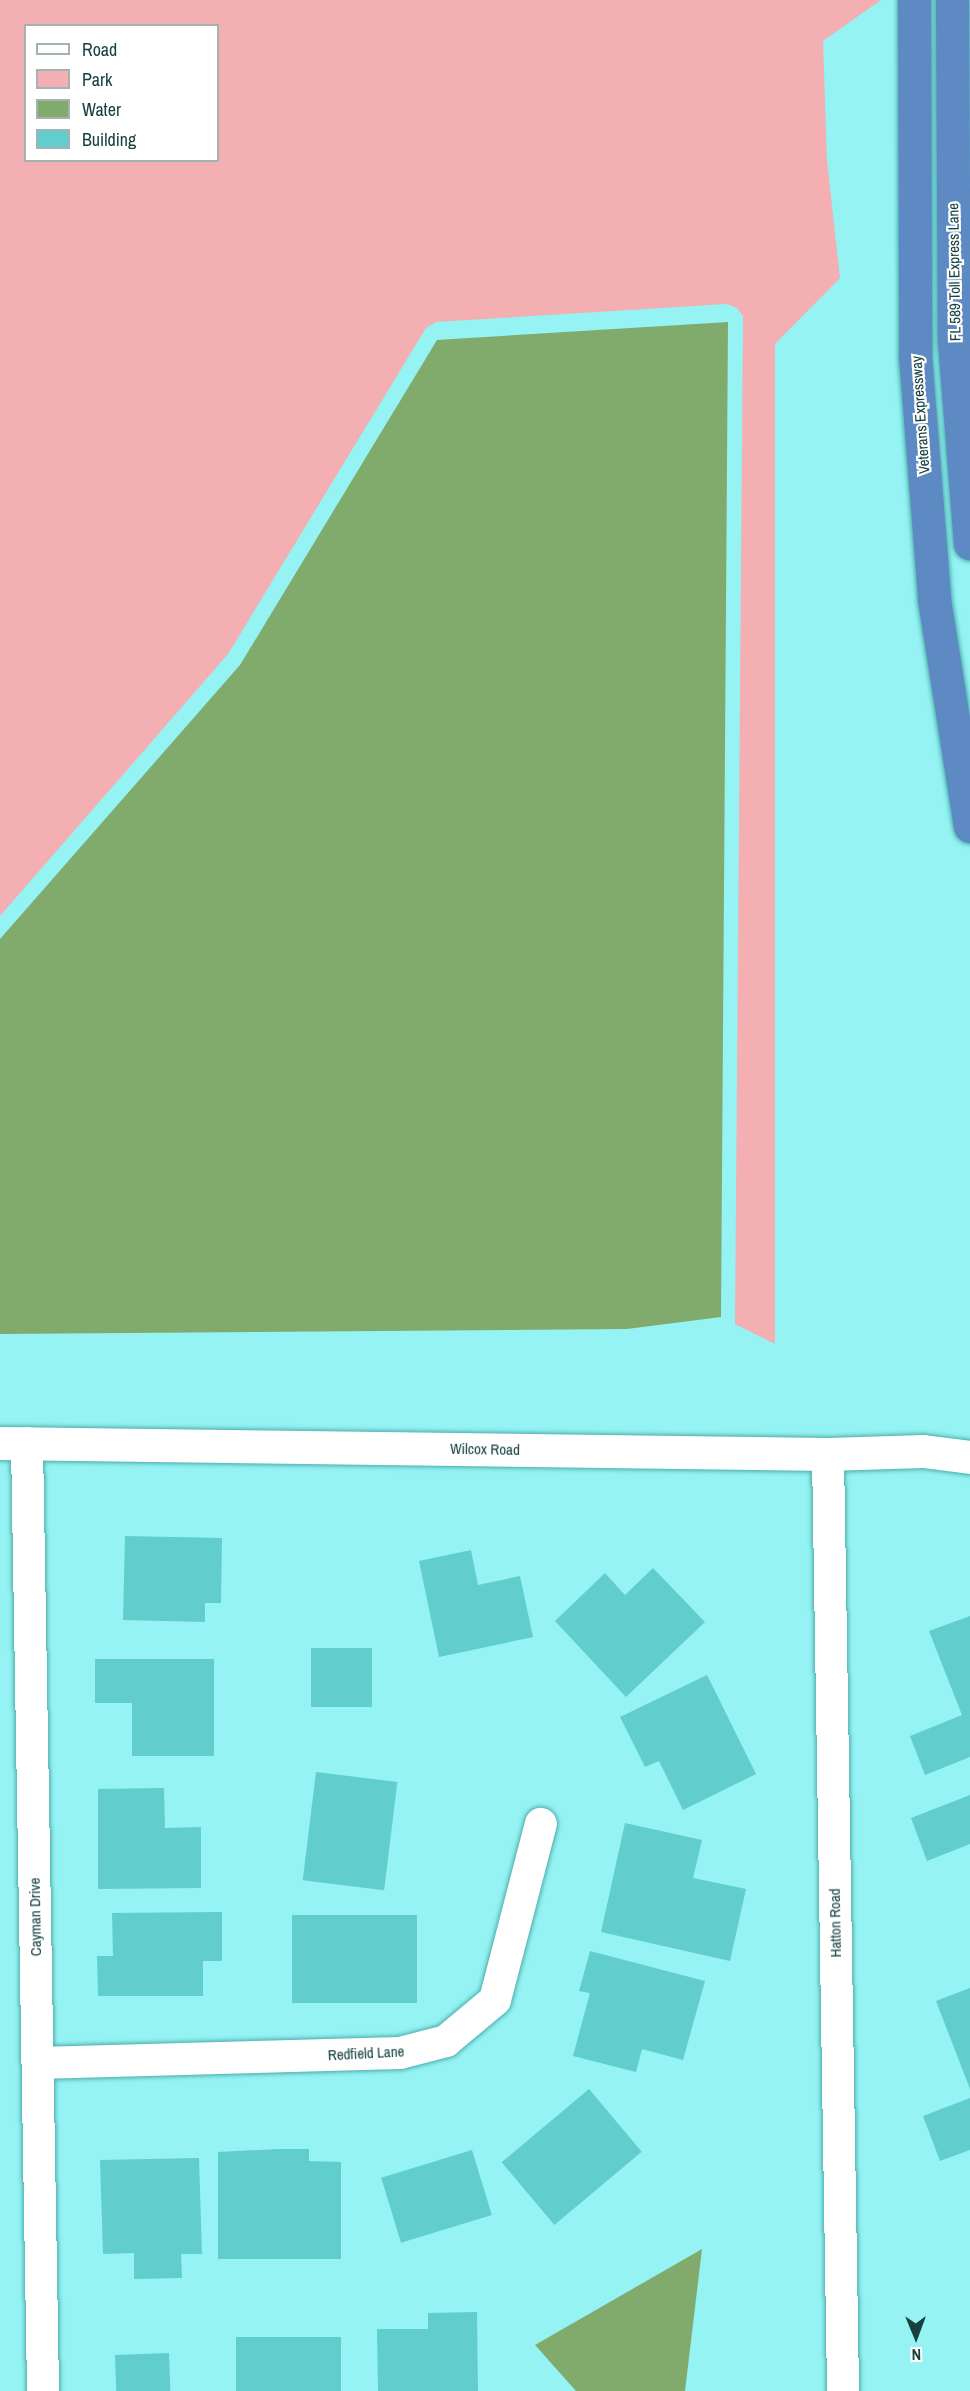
<!DOCTYPE html>
<html>
<head>
<meta charset="utf-8">
<style>
  body { margin:0 }
  #map { position:relative; width:970px; height:2391px; overflow:hidden; background:#95f3f3; font-family:"Archivo Narrow",sans-serif }
  div>[style] { position:absolute }
  .green>* { inset:0; background:#f4afb2 }
  .water>* { inset:0; background:#81ab6c }
  .building>* { inset:0; background:#61cdcd; transform-origin:0 0 }
  .roads { filter:drop-shadow(0 0 2px #4dadad) drop-shadow(0 0 2px #4dadad) }
  .minor>* { height:32px; margin:-16px; padding:0 16px; transform-origin:16px; border-radius:16px; background:#fff }
  .tertiary>* { height:33px; margin:-16.5px; padding:0 16.5px; transform-origin:16.5px; border-radius:16.5px; background:#fff }
  .motorway>* { height:33px; margin:-16.5px; padding:0 16.5px; transform-origin:16.5px; border-radius:16.5px; background:#5e8ac4 }
  span { translate:-50% -50%; white-space:nowrap; text-align:center; line-height:1.15; -webkit-text-stroke:4.5px #fff; paint-order:stroke }
  .street-label { font-size:15px; color:#184040 }
  .legend { position:absolute; left:24px; top:24px; width:195px; height:138px; box-sizing:border-box; background:#fff; border:2px solid #a3b3b3; margin:0; padding:8px 10px; list-style:none; font-size:18px; color:#184040 }
  .legend li { display:flex; align-items:center; gap:12px; height:30px }
  .legend b { width:30px; border:2px solid #a3b3b3 }
  .north { position:absolute; left:886px; top:2307px; width:60px; height:60px; -webkit-text-stroke:4px #fff; paint-order:stroke; rotate:179deg; font-size:16px; font-weight:700; line-height:24px; text-align:center; color:#184040 }
  .north::after { content:''; display:block; margin:auto; width:21px; height:27px; background:#184040; clip-path:polygon(50% 0,100% 100%,50% 72%,0 100%) }
</style>
</head>
<body>
<div id="map">
  <div class="green">
    <i style="clip-path:polygon(evenodd,0 0,881px 0,823px 41px,827px 160px,840px 278px,775px 344px,775px 1344px,735px 1324px,743px 316px,737px 308px,727px 304px,436px 322px,426px 328px,228px 654px,0 916px,0 0,26px 26px,218px 26px,218px 160px,26px 160px,26px 26px)"></i>
  </div>
  <div class="water">
    <i style="clip-path:polygon(728px 322px,721px 1317px,627px 1329px,0 1334px,0 939px,240px 665px,437px 340px)"></i>
    <i style="clip-path:polygon(702px 2249px,685px 2391px,576px 2391px,535px 2345px)"></i>
  </div>
  <div class="building">
    <i style="clip-path:polygon(125px 1536px,222px 1538px,221px 1603px,205px 1603px,205px 1622px,123px 1620px)"></i>
    <i style="clip-path:polygon(471px 1550px,478px 1585px,520px 1576px,533px 1637px,439px 1657px,419px 1561px)"></i>
    <i style="clip-path:polygon(653px 1568px,705px 1622px,626px 1697px,555px 1621px,605px 1573px,625px 1595px)"></i>
    <i style="clip-path:polygon(970px 1616px,970px 1757px,925px 1775px,910px 1736px,962px 1715px,929px 1631px)"></i>
    <i style="left:311px;top:1648px;width:61px;height:59px"></i>
    <i style="clip-path:polygon(95px 1659px,214px 1659px,214px 1756px,132px 1756px,132px 1703px,95px 1703px)"></i>
    <i style="clip-path:polygon(707px 1675px,756px 1774px,683px 1810px,659px 1761px,645px 1767px,620px 1717px)"></i>
    <i style="left:316px;top:1772px;width:82px;height:109px;rotate:7deg"></i>
    <i style="clip-path:polygon(164px 1788px,165px 1828px,201px 1827px,201px 1888px,98px 1889px,98px 1789px)"></i>
    <i style="clip-path:polygon(970px 1795px,970px 1844px,927px 1861px,911px 1818px)"></i>
    <i style="clip-path:polygon(625px 1823px,702px 1840px,693px 1878px,746px 1889px,730px 1961px,601px 1932px)"></i>
    <i style="clip-path:polygon(222px 1912px,222px 1961px,203px 1961px,203px 1996px,98px 1996px,97px 1956px,113px 1956px,112px 1913px)"></i>
    <i style="left:292px;top:1915px;width:125px;height:88px"></i>
    <i style="clip-path:polygon(590px 1951px,705px 1981px,683px 2060px,642px 2049px,636px 2072px,573px 2056px,590px 1993px,579px 1991px)"></i>
    <i style="clip-path:polygon(970px 1988px,970px 2089px,936px 2001px)"></i>
    <i style="left:589px;top:2089px;width:82px;height:114px;rotate:50deg"></i>
    <i style="clip-path:polygon(970px 2098px,970px 2150px,940px 2161px,923px 2116px)"></i>
    <i style="clip-path:polygon(278px 2149px,309px 2149px,309px 2161px,341px 2162px,341px 2259px,218px 2259px,218px 2152px)"></i>
    <i style="left:472px;top:2150px;width:68px;height:95px;rotate:73deg"></i>
    <i style="clip-path:polygon(199px 2158px,202px 2254px,181px 2254px,182px 2278px,134px 2279px,134px 2253px,103px 2254px,100px 2160px)"></i>
    <i style="clip-path:polygon(477px 2312px,478px 2391px,378px 2391px,377px 2329px,428px 2329px,428px 2313px)"></i>
    <i style="left:236px;top:2337px;width:105px;height:54px"></i>
    <i style="left:169px;top:2353px;width:38px;height:54px;rotate:88deg"></i>
  </div>
  <div class="roads">
    <div class="minor">
      <i style="left:27px;top:1443px;width:948px;rotate:89.03deg"></i>
      <i style="left:828px;top:1454px;width:937px;rotate:89.08deg"></i>
      <i style="left:38px;top:2063px;width:362px;rotate:-1.6deg"></i>
      <i style="left:400px;top:2053px;width:48px;rotate:-14.6deg"></i>
      <i style="left:446px;top:2041px;width:64px;rotate:-39.9deg"></i>
      <i style="left:495px;top:2000px;width:182px;rotate:-75.4deg"></i>
    </div>
    <div class="tertiary">
      <i style="left:0;top:1443px;width:828px;rotate:0.76deg"></i>
      <i style="left:828px;top:1454px;width:95px;rotate:-1.8deg"></i>
      <i style="left:923px;top:1451px;width:47px;rotate:7.3deg"></i>
    </div>
    <div class="motorway">
      <i style="left:914px;top:0;width:355px;rotate:89.8deg"></i>
      <i style="left:915px;top:355px;width:245px;rotate:85.5deg"></i>
      <i style="left:934px;top:599px;width:230px;rotate:81deg"></i>
      <i style="left:952px;top:0;width:341px;rotate:89.7deg"></i>
      <i style="left:954px;top:341px;width:203px;rotate:85.5deg"></i>
    </div>
  </div>
  <div class="street-label">
    <span style="left:954px;top:272px;rotate:-91deg">FL 589 Toll Express Lane</span>
    <span style="left:920px;top:415px;rotate:-94deg">Veterans Expressway</span>
    <span style="left:485px;top:1449px;rotate:1deg">Wilcox Road</span>
    <span style="left:35px;top:1917px;rotate:-91deg">Cayman Drive</span>
    <span style="left:835px;top:1923px;rotate:-91deg">Hatton Road</span>
    <span style="left:366px;top:2053px;rotate:-3deg">Redfield Lane</span>
  </div>
  <ul class="legend">
  <li><b style="height:8px;background:#fff"></b>Road</li>
  <li><b style="height:16px;background:#f4afb2"></b>Park</li>
  <li><b style="height:16px;background:#81ab6c"></b>Water</li>
  <li><b style="height:16px;background:#61cdcd"></b>Building</li>
  </ul>
  <div class="north">N</div>
</div>
</body>
</html>
